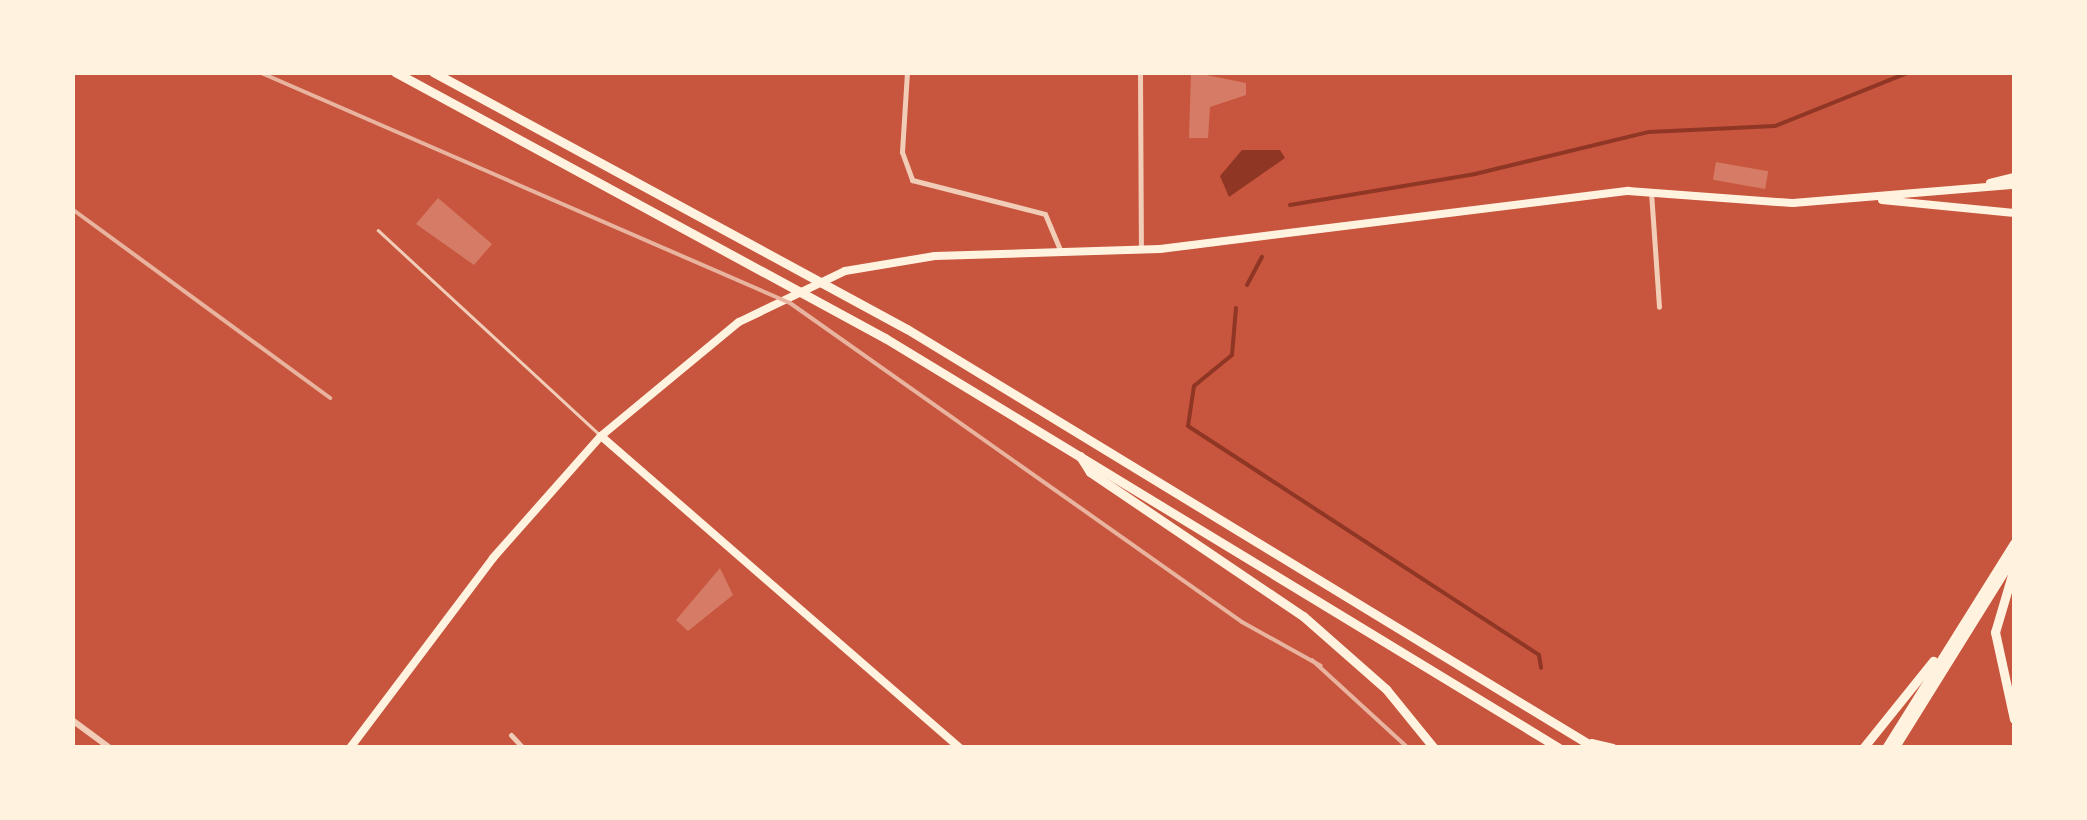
<!DOCTYPE html>
<html>
<head>
<meta charset="utf-8">
<style>
  body { margin:0 }
  #map { position:relative; width:2087px; height:820px; overflow:hidden; background:#c8553d; font-family:Inter,sans-serif }
  div>[style] { position:absolute }
  .water>* { inset:0; background:#8f3625 }
  .stream>* { height:4px; margin:-2px; padding:0 2px; transform-origin:2px; border-radius:2px; background:#8f3625 }
  .building>* { inset:0; background:#d67c66; transform-origin:0 0 }
  .service>* { height:2.5px; margin:-1.25px; padding:0 1.25px; transform-origin:1.25px; border-radius:1.25px; background:#f1ccb7 }
  .minor>* { height:5px; margin:-2.5px; padding:0 2.5px; transform-origin:2.5px; border-radius:2.5px; background:#f1ccb7 }
  .tertiary>* { height:6px; margin:-3px; padding:0 3px; transform-origin:3px; border-radius:3px; background:#f1ccb7 }
  .secondary>* { height:8px; margin:-4px; padding:0 4px; transform-origin:4px; border-radius:4px; background:#fff3e0 }
  .trunk>* { height:9px; margin:-4.5px; padding:0 4.5px; transform-origin:4.5px; border-radius:4.5px; background:#fff3e0 }
  .rail>* { height:4px; margin:-2px; padding:0 2px; transform-origin:2px; border-radius:2px; background:#e9b49f }
  span { translate:-50% -50%; white-space:nowrap; text-align:center; line-height:1.15; -webkit-text-stroke:9px #fff3e0; paint-order:stroke }
  .frame { position:absolute; inset:0; border:75px solid #fff3e0; pointer-events:none }
</style>
</head>
<body>
<div id="map">
  <div class="water">
    <i style="clip-path:polygon(1242px 150px,1280px 150px,1285px 158px,1229px 197px,1220px 176px)"></i>
  </div>
  <div class="stream">
    <i style="left:1290px;top:205px;width:188px;rotate:-9.5deg"></i>
    <i style="left:1475px;top:174px;width:179px;rotate:-13.6deg"></i>
    <i style="left:1649px;top:132px;width:126px;rotate:-2.7deg"></i>
    <i style="left:1775px;top:126px;width:144px;rotate:-21.9deg"></i>
    <i style="left:1247px;top:285px;width:32px;rotate:-62deg"></i>
    <i style="left:1236px;top:308px;width:47px;rotate:94.9deg"></i>
    <i style="left:1232px;top:355px;width:49px;rotate:140.8deg"></i>
    <i style="left:1194px;top:386px;width:40px;rotate:98.5deg"></i>
    <i style="left:1188px;top:426px;width:419px;rotate:33.1deg"></i>
    <i style="left:1539px;top:655px;width:13px;rotate:81deg"></i>
  </div>
  <div class="building">
    <i style="clip-path:polygon(1191px 72px,1246px 83px,1246px 95px,1210px 107px,1208px 138px,1189px 138px)"></i>
    <i style="left:1716px;top:162px;width:53px;height:18px;rotate:10deg"></i>
    <i style="clip-path:polygon(438px 198px,492px 244px,474px 265px,416px 224px)"></i>
    <i style="clip-path:polygon(720px 568px,733px 595px,688px 631px,676px 620px)"></i>
  </div>
  <div class="service">
    <i style="left:378px;top:230px;width:302px;rotate:42.7deg"></i>
  </div>
  <div class="minor">
    <i style="left:907px;top:72px;width:80px;rotate:93.6deg"></i>
    <i style="left:902px;top:152px;width:30px;rotate:70deg"></i>
    <i style="left:912px;top:180px;width:137px;rotate:14.3deg"></i>
    <i style="left:1045px;top:214px;width:41px;rotate:67.2deg"></i>
    <i style="left:1140px;top:72px;width:177px;rotate:89.7deg"></i>
    <i style="left:1651px;top:192px;width:115px;rotate:86deg"></i>
    <i style="left:511px;top:735px;width:18px;rotate:47deg"></i>
  </div>
  <div class="tertiary">
    <i style="left:72px;top:720px;width:47px;rotate:36.4deg"></i>
  </div>
  <div class="secondary">
    <i style="left:1990px;top:183px;width:25px;rotate:-14deg"></i>
    <i style="left:1882px;top:200px;width:133px;rotate:5.6deg"></i>
    <i style="left:601px;top:436px;width:476px;rotate:41deg"></i>
    <i style="left:350px;top:748px;width:238px;rotate:-53deg"></i>
    <i style="left:493px;top:558px;width:163px;rotate:-48.5deg"></i>
    <i style="left:601px;top:436px;width:179px;rotate:-39.6deg"></i>
    <i style="left:739px;top:322px;width:118px;rotate:-25.7deg"></i>
    <i style="left:845px;top:271px;width:91px;rotate:-9.5deg"></i>
    <i style="left:935px;top:256px;width:225px;rotate:-1.8deg"></i>
    <i style="left:1160px;top:249px;width:472px;rotate:-7.1deg"></i>
    <i style="left:1628px;top:191px;width:165px;rotate:4.2deg"></i>
    <i style="left:1793px;top:203px;width:222px;rotate:-4.7deg"></i>
  </div>
  <div class="trunk">
    <i style="left:395px;top:72px;width:558px;rotate:28.5deg"></i>
    <i style="left:885px;top:338px;width:789px;rotate:31.31deg"></i>
    <i style="left:433px;top:72px;width:539px;rotate:28.47deg"></i>
    <i style="left:907px;top:329px;width:806px;rotate:31.34deg"></i>
    <i style="left:1080px;top:456px;width:19px;rotate:58deg"></i>
    <i style="left:1090px;top:472px;width:257px;rotate:34.1deg"></i>
    <i style="left:1303px;top:616px;width:111px;rotate:41.3deg"></i>
    <i style="left:1386px;top:689px;width:76px;rotate:50.9deg"></i>
    <i style="left:2014px;top:568px;width:67px;rotate:106.5deg"></i>
    <i style="left:1995px;top:632px;width:89px;rotate:77.7deg"></i>
    <i style="left:1591px;top:743px;width:22px;rotate:13deg"></i>
    <i style="left:1863px;top:748px;width:112px;rotate:-51.2deg"></i>
    <i style="left:1886px;top:748px;width:242px;rotate:-58deg"></i>
    <i style="left:1894px;top:748px;width:227px;rotate:-58.1deg"></i>
  </div>
  <div class="rail">
    <i style="left:259px;top:72px;width:579px;rotate:23.51deg"></i>
    <i style="left:790px;top:303px;width:553px;rotate:35.21deg"></i>
    <i style="left:1242px;top:622px;width:90px;rotate:29.1deg"></i>
    <i style="left:72px;top:209px;width:320px;rotate:36.2deg"></i>
    <i style="left:1312px;top:660px;width:130px;rotate:42.5deg"></i>
  </div>
  <div class="frame"></div>
</div>
</body>
</html>
